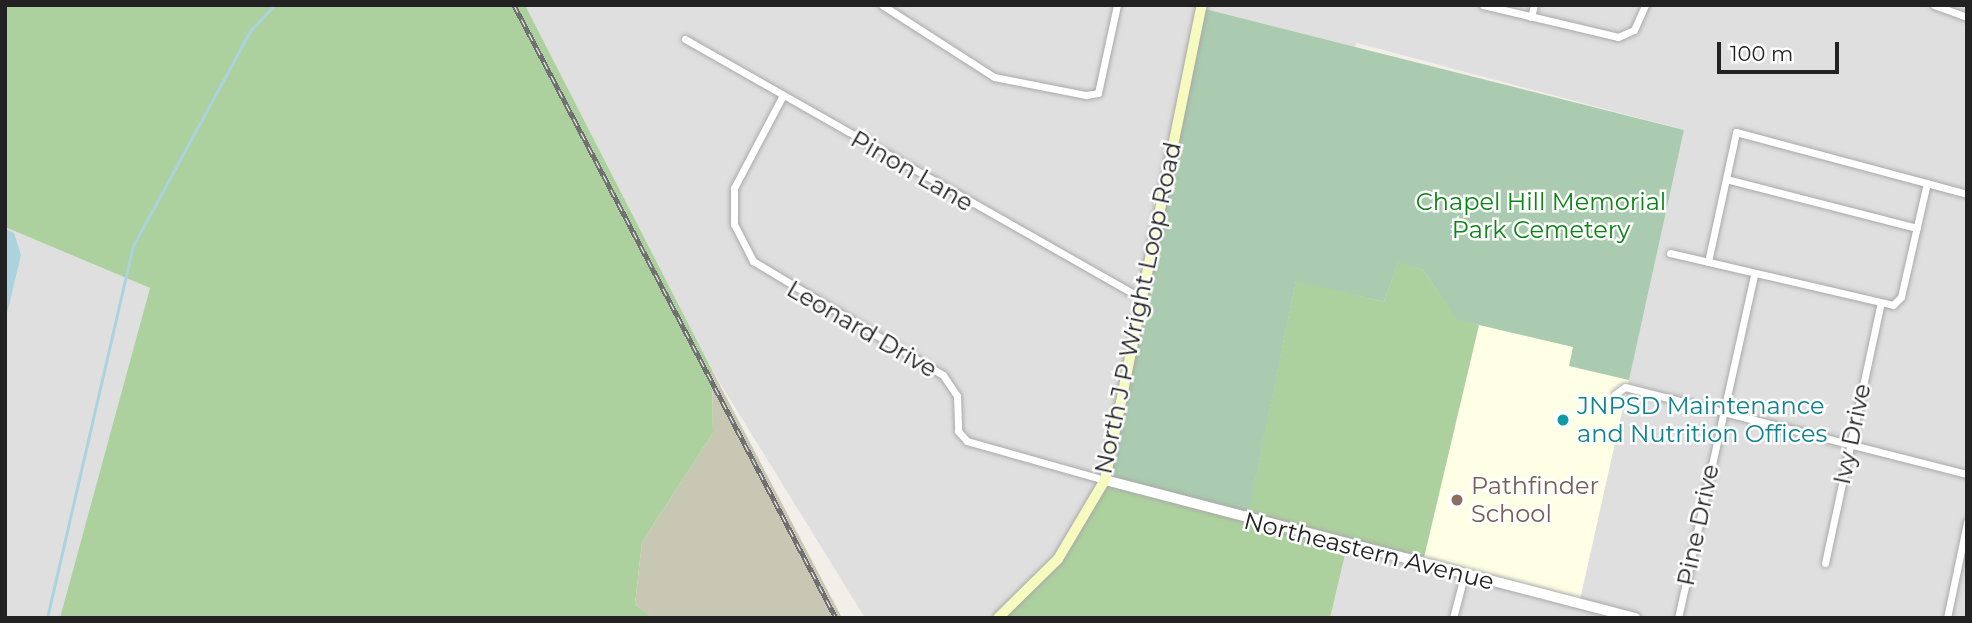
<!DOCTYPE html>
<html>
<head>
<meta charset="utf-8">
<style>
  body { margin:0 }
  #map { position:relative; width:1972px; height:623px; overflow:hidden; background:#f2efe9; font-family:Montserrat,sans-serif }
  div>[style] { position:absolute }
  .residential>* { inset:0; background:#e0dfdf }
  .education>* { inset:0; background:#ffffe5 }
  .construction>* { inset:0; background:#c7c7b4 }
  .forest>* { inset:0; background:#add19e }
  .cemetery>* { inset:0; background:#aacbaf }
  .water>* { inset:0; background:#aad3df }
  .stream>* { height:2.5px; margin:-1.25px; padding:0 1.25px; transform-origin:1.25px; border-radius:1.25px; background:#aad3df }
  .roads { filter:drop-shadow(0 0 2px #a9a9a9) drop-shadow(0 0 2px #a9a9a9) }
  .minor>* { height:7px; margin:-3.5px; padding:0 3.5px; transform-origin:3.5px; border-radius:3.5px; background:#fff }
  .tertiary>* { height:10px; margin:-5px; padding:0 5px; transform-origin:5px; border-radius:5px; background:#fff }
  .secondary>* { height:10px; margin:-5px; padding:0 5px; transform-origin:5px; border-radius:5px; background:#f7fabf }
  .rail>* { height:5px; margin-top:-2.5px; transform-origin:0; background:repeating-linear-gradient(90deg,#fff 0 8px,#707070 0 16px); box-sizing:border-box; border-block:2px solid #707070 }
  .dots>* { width:19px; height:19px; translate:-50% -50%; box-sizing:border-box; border:4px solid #fff; border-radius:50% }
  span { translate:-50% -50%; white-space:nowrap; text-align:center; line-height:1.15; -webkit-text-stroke:5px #fff; paint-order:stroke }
  .street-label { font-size:24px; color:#222 }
  .park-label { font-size:24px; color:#0c8416 }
  .culture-label { font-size:24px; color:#0d838f }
  .left { translate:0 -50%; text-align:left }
  .education-label { font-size:24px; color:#785e54 }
  .frame { position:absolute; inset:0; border:7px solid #222; pointer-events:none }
  .scale { position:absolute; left:1717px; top:42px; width:122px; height:32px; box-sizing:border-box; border:4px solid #222; border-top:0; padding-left:9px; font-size:21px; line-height:24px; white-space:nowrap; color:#222; -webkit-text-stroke:5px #fff; paint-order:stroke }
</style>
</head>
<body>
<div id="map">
  <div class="residential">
    <i style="clip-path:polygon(525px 5px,1967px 5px,1967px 618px,1635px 618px,1579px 604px,1684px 130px,1357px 43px,1074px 538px,998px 618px,865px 618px,712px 370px)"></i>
    <i style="clip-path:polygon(5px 227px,150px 288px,62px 618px,5px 618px)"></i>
    <i style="clip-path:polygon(1346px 546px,1629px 618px,1330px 618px)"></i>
  </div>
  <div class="education">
    <i style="clip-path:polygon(1479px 325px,1574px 347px,1569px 366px,1629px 380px,1579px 604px,1422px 566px)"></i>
  </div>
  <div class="construction">
    <i style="clip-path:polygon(712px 370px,842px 618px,653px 618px,635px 604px,642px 542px,713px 433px)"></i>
  </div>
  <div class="forest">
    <i style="clip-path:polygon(5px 5px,525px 5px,712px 370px,713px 433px,642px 542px,635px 604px,653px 618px,60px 618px,150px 288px,5px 227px)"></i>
    <i style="clip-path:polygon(1398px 261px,1423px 270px,1458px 319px,1479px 325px,1422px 566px,1347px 546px,1330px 618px,998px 618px,1031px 590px,1105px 480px,1247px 519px,1296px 280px,1384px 302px)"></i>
  </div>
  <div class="cemetery">
    <i style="clip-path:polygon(1201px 8px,1684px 130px,1629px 380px,1569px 366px,1573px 347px,1458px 320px,1423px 270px,1398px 262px,1384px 302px,1296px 281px,1247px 521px,1105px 480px)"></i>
  </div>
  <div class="water">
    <i style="clip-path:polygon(5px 229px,14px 233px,21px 255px,5px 322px)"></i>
  </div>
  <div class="stream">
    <i style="left:47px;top:618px;width:382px;rotate:-77deg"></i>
    <i style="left:133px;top:246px;width:245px;rotate:-61.4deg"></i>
    <i style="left:250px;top:31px;width:35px;rotate:-47deg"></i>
  </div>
  <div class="roads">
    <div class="minor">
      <i style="left:882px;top:5px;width:133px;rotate:32.7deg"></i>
      <i style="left:994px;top:77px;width:94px;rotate:11.1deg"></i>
      <i style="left:1086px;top:95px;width:12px;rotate:-9deg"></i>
      <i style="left:1098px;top:93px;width:90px;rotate:-77.8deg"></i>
      <i style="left:1483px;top:5px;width:139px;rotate:13.3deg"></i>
      <i style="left:1618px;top:37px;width:17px;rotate:-24deg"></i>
      <i style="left:1634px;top:30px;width:27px;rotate:-66deg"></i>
      <i style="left:1934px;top:5px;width:35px;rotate:20deg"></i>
      <i style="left:1531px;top:17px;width:12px;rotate:-76deg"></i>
      <i style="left:685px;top:39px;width:524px;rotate:29.6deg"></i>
      <i style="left:782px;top:97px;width:103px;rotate:117.8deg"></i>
      <i style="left:734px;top:188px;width:36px;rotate:90deg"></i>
      <i style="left:734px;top:224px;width:42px;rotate:62.8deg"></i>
      <i style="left:753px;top:261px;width:222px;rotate:31deg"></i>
      <i style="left:943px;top:375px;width:25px;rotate:56deg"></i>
      <i style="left:957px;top:396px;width:35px;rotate:88deg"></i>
      <i style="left:958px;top:431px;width:13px;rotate:48deg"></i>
      <i style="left:967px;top:441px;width:143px;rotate:15.8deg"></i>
      <i style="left:1726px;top:179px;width:197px;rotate:14.4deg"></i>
      <i style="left:1670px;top:253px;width:229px;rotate:13.1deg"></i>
      <i style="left:1893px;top:305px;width:11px;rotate:-45deg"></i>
      <i style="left:1901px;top:297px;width:117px;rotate:-77.2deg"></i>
      <i style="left:1708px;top:262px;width:133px;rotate:-77.8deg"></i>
      <i style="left:1736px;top:132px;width:239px;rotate:15deg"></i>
      <i style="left:1615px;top:394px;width:12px;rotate:-35deg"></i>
      <i style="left:1625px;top:387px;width:353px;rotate:14.3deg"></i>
      <i style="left:1825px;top:563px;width:263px;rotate:-77.9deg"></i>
      <i style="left:1453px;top:618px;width:43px;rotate:-75.3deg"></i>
      <i style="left:1678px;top:618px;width:352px;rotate:-77.5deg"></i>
      <i style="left:1947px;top:618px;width:98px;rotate:-78.2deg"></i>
    </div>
    <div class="tertiary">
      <i style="left:1105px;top:480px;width:548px;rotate:14.59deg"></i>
    </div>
    <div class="secondary">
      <i style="left:998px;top:618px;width:84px;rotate:-44.5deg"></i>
      <i style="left:1058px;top:559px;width:92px;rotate:-59.3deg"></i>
      <i style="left:1105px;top:480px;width:485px;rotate:-78.5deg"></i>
    </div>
  </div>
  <div class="rail">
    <i style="left:514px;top:5px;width:692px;rotate:62.29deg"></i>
  </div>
  <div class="dots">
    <i style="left:1563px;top:420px;background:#0f9aa8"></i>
    <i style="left:1457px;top:500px;background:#8d6e63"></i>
  </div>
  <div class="street-label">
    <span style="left:912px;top:171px;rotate:30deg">Pinon Lane</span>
    <span style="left:1138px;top:308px;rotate:-78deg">North J P Wright Loop Road</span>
    <span style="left:862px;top:329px;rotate:30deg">Leonard Drive</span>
    <span style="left:1852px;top:434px;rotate:-78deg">Ivy Drive</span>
    <span style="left:1698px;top:525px;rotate:-78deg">Pine Drive</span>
    <span style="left:1369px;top:551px;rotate:14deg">Northeastern Avenue</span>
  </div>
  <div class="park-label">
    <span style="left:1541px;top:216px">Chapel Hill Memorial<br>Park Cemetery</span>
  </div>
  <div class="culture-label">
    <span class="left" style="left:1577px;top:420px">JNPSD Maintenance<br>and Nutrition Offices</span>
  </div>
  <div class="education-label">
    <span class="left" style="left:1471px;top:500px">Pathfinder<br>School</span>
  </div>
  <div class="frame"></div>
  <div class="scale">100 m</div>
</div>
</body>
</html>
